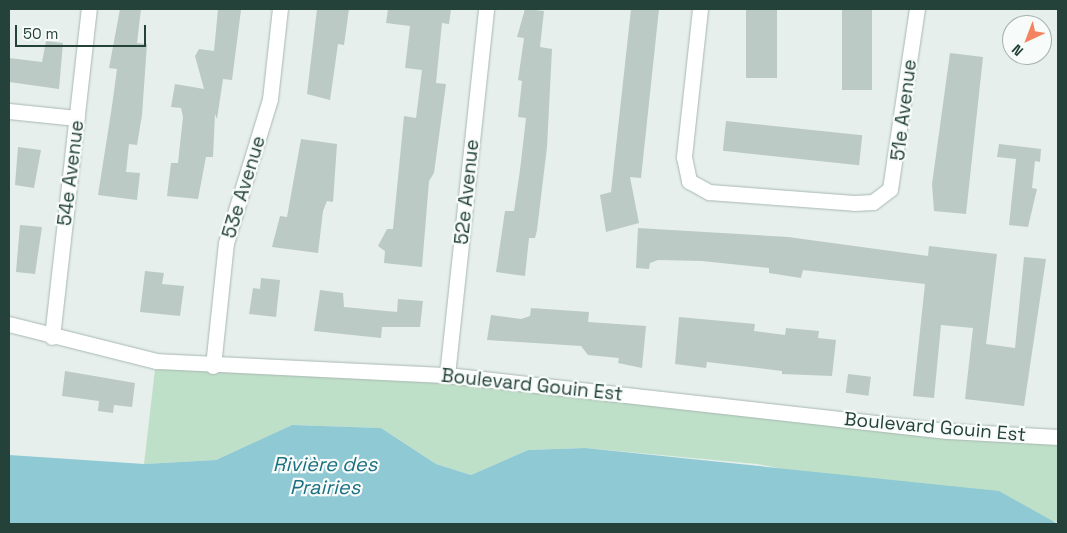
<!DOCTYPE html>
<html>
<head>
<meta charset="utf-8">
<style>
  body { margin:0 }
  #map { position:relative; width:1067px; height:533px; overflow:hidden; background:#e6efeb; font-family:"Space Grotesk",sans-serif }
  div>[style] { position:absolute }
  .green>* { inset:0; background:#bfe0c8 }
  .water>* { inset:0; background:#8ec9d4 }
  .building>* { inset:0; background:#bbcac4; transform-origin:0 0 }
  .roads { filter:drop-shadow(0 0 1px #a8b8b2) drop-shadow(0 0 1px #a8b8b2) }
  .minor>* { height:15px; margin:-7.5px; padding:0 7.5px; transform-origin:7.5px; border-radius:7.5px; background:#fff }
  span { translate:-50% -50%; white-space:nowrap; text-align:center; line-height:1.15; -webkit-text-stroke:4.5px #f7fbf9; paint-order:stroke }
  .street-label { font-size:19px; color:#24423a }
  .water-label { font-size:20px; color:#1c6f80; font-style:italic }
  .frame { position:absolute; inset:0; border:10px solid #24423a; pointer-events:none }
  .north { position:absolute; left:1002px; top:15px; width:50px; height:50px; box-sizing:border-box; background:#f7fbf9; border:1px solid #a3b1ad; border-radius:50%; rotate:223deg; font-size:14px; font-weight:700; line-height:20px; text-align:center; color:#24423a }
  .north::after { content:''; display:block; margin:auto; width:18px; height:22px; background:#f4845f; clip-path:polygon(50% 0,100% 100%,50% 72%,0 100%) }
  .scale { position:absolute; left:15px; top:25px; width:131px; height:22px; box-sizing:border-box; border:2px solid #24423a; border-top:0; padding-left:6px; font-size:15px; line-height:18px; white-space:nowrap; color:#24423a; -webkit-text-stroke:4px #f7fbf9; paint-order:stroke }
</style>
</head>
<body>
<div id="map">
  <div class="green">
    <i style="clip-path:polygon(156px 361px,447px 375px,1058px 436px,1058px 522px,757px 464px,585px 448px,528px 450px,471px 475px,436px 464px,381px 428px,292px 425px,216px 460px,144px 464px)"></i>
  </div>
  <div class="water">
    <i style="clip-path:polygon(292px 425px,381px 428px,436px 464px,471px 475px,528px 450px,585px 448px,999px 491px,1058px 524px,9px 524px,9px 455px,144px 464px,216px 460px)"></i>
  </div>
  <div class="building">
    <i style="clip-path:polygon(120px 9px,141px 9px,137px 43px,147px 44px,142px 115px,137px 145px,129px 144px,126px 172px,140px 173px,137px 200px,98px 195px,112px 106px,117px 69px,109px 68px)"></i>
    <i style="clip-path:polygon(218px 9px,241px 10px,232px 80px,223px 79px,217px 119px,215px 114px,213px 157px,206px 157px,198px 199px,167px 196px,171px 163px,178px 163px,183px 117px,181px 108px,171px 107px,175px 84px,204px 89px,195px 56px,199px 49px,214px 51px)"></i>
    <i style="clip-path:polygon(317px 9px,349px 9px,344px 45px,338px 44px,330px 100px,307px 94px)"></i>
    <i style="clip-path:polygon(388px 9px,451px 9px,449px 24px,442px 23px,436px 83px,446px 84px,434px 173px,429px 181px,422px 267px,384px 263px,385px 251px,378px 246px,387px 229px,393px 229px,404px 116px,416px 118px,422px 70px,405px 68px,410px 26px,386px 23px)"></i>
    <i style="clip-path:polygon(525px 9px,544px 11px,540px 47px,552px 49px,547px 147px,537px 230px,535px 238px,529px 238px,525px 276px,496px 272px,505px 211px,514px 211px,520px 170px,526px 118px,518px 117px,522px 81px,518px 80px,524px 38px,517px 37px)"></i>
    <i style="clip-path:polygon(631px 9px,659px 9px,641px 178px,630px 177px,639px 223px,606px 232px,600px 195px,611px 192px)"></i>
    <i style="left:746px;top:9px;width:31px;height:69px"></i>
    <i style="left:842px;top:9px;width:30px;height:81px"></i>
    <i style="clip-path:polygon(46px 41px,63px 43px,59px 89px,9px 82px,9px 58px,42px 62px)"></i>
    <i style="clip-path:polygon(950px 53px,983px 57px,966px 214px,934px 211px,932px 184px)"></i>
    <i style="left:726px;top:121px;width:137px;height:30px;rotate:6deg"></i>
    <i style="clip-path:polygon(301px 139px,337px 144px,333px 202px,327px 201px,323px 211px,318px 253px,272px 247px,280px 216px,287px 217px)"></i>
    <i style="clip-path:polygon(999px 144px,1041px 149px,1040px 162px,1035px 161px,1032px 188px,1037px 189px,1028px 227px,1009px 225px,1016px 159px,997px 157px)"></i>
    <i style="clip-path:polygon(18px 147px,41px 150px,34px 188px,15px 185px)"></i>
    <i style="clip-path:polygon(20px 225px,42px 227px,35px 274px,16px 272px)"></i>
    <i style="clip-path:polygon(638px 228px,788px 237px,928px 256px,929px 246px,997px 254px,986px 344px,1015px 348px,1024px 257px,1046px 259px,1024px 406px,965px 399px,973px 328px,941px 325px,934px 398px,913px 396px,925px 284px,803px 270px,801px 278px,769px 273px,769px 268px,702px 261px,658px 260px,650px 263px,649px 269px,636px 268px)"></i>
    <i style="clip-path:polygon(145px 271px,164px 273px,162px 284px,184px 286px,180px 316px,140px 312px)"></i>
    <i style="clip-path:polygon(261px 278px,280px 280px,276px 317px,249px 314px,253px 288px,260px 289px)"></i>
    <i style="clip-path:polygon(320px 290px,343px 293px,344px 307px,397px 312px,398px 299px,423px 301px,420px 327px,382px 327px,381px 338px,314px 331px)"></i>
    <i style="clip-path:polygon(531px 308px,589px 312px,588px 322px,646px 326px,642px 368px,618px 363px,619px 358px,588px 355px,581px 346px,487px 340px,491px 315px,521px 319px,530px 316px)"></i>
    <i style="clip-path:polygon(679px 317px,755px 324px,754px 331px,785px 335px,786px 328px,819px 331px,818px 338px,836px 340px,832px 376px,782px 374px,782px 371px,707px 362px,706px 368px,675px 364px)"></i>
    <i style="clip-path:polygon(65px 371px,135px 383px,132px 407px,114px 405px,113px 413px,98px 411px,99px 401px,62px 396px)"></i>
    <i style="left:848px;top:374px;width:23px;height:19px;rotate:7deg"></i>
  </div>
  <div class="roads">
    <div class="minor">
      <i style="left:700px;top:9px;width:149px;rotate:96.2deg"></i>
      <i style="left:684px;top:157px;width:25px;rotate:78deg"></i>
      <i style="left:689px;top:181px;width:23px;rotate:29deg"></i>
      <i style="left:709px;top:192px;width:145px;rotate:4.3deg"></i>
      <i style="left:854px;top:203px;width:19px;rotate:-3deg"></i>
      <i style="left:873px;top:202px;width:21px;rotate:-37deg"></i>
      <i style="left:890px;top:189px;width:182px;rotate:-81.5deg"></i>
      <i style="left:9px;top:111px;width:68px;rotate:5.9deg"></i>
      <i style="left:9px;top:324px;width:152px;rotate:14.1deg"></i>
      <i style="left:156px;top:361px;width:291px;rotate:2.8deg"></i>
      <i style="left:447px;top:375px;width:503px;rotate:6.39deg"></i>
      <i style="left:947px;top:431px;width:111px;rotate:3.1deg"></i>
      <i style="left:52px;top:337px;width:330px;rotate:-83.6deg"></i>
      <i style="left:213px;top:366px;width:124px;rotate:-84deg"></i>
      <i style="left:226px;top:243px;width:151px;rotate:-73deg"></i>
      <i style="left:270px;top:99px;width:91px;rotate:-83.7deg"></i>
      <i style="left:447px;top:375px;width:368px;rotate:-83.9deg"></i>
    </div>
  </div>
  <div class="street-label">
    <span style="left:904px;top:110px;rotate:-83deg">51e Avenue</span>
    <span style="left:71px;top:173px;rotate:-83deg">54e Avenue</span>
    <span style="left:244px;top:187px;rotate:-73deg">53e Avenue</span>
    <span style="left:467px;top:192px;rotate:-84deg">52e Avenue</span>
    <span style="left:532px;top:385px;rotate:6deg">Boulevard Gouin Est</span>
    <span style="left:935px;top:427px;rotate:5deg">Boulevard Gouin Est</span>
  </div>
  <div class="water-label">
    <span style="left:325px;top:476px">Rivière des<br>Prairies</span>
  </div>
  <div class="frame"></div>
  <div class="north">N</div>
  <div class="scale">50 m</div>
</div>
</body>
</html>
